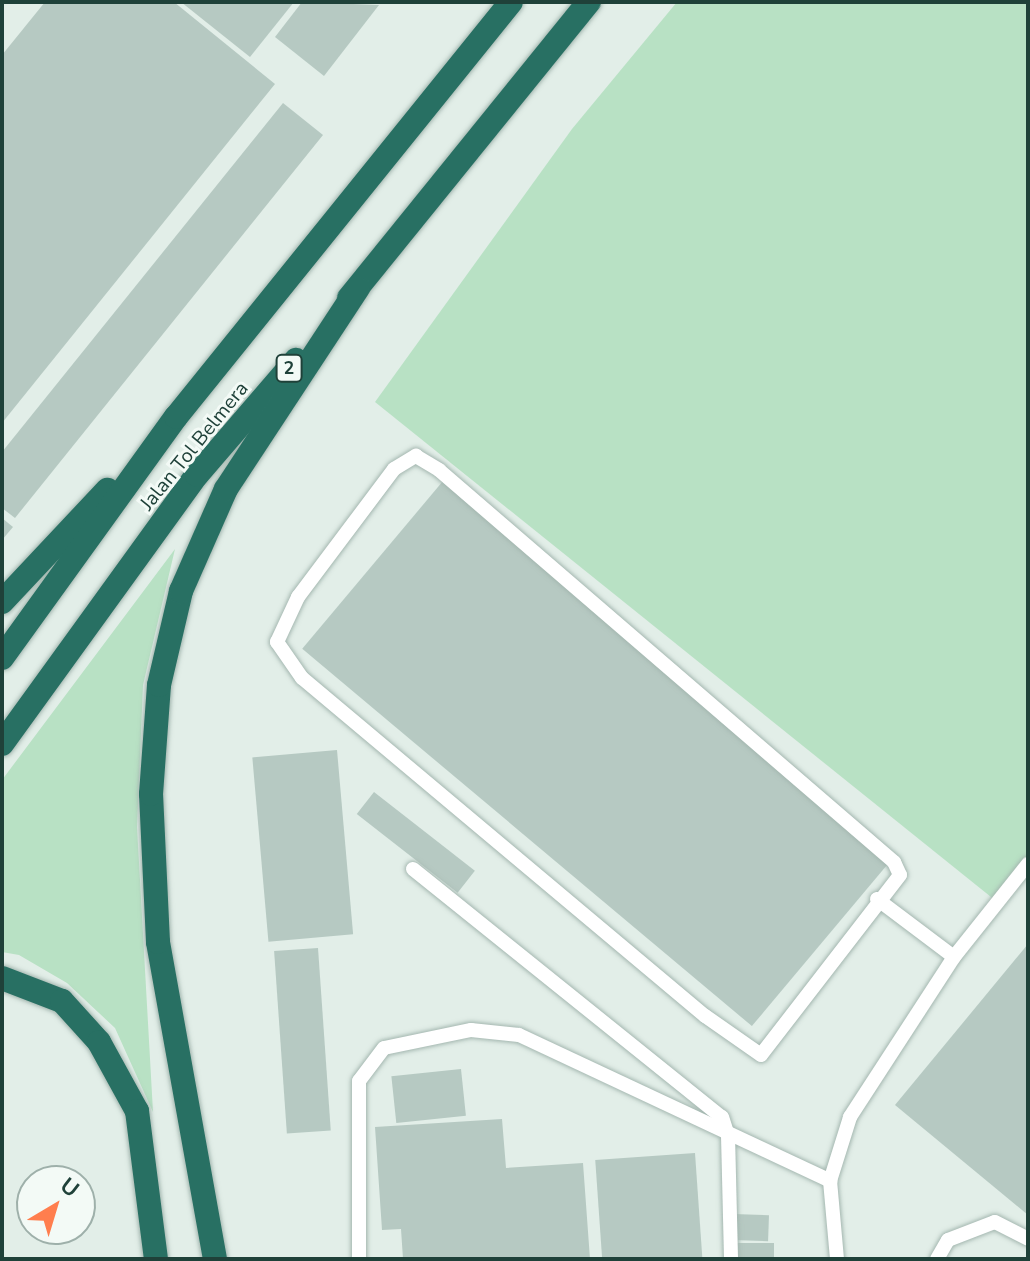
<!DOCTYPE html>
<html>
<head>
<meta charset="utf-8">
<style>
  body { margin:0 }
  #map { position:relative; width:1030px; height:1261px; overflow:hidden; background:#e2eee8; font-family:"Nunito Sans",sans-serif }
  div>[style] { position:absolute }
  .green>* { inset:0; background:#b8e1c4 }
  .building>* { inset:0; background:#b6c9c2; transform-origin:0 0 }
  .roads { filter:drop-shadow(0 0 2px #a4b7b0) drop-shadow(0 0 2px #a4b7b0) }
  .service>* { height:14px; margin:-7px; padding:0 7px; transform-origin:7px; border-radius:7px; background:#fff }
  .motorway>* { height:24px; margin:-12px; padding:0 12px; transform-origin:12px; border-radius:12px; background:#287063 }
  span { translate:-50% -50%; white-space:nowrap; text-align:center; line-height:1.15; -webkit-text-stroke:6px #f3faf6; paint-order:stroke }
  .shield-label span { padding:2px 6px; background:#f3faf6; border:2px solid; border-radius:6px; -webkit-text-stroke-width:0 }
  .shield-label { font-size:18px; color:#1f4139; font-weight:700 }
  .street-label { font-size:20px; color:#1f4139 }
  .frame { position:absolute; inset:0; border:4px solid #1f4139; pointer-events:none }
  .north { position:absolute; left:16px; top:1165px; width:80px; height:80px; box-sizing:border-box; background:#f3faf6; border:2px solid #9eb0aa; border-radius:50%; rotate:38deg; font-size:22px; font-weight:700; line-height:32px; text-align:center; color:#1f4139 }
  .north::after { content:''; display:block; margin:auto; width:28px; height:36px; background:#ff7e4e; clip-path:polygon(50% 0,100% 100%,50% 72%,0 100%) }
</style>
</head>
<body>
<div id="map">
  <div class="green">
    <i style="clip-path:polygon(677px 2px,1028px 2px,1028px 857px,996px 901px,375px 402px,572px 129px)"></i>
    <i style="clip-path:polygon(175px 549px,143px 685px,137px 827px,153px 1112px,115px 1028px,67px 983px,19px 955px,2px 952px,2px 780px)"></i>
  </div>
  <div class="building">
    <i style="clip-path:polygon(45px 2px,174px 2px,275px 84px,2px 423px,2px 55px)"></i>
    <i style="clip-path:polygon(181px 2px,294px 2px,250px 57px)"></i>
    <i style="clip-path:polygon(302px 2px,379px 5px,324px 76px,275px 37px)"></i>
    <i style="clip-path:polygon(283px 103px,323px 135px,15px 518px,2px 508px,2px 452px)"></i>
    <i style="left:443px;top:481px;width:587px;height:219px;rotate:40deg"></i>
    <i style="clip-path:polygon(2px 518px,13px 527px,2px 540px)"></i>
    <i style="left:337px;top:750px;width:185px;height:85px;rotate:85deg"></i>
    <i style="left:374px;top:792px;width:128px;height:28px;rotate:38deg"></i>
    <i style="clip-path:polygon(1028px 944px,1028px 1215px,895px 1105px)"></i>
    <i style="left:318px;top:948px;width:183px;height:44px;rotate:86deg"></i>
    <i style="left:461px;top:1069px;width:47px;height:70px;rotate:84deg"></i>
    <i style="clip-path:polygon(502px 1119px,506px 1168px,583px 1163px,590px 1259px,403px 1259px,401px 1229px,382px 1230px,375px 1127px)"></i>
    <i style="left:695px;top:1153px;width:106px;height:100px;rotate:86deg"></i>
    <i style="left:733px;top:1214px;width:36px;height:26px;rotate:2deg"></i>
    <i style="left:774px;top:1243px;width:16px;height:39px;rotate:90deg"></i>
  </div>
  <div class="roads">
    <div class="service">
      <i style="left:416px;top:456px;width:27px;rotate:31deg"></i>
      <i style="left:439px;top:470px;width:601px;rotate:40.75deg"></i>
      <i style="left:894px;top:862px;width:14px;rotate:65deg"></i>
      <i style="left:900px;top:875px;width:227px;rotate:127.7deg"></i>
      <i style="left:761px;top:1055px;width:68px;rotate:-145.1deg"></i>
      <i style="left:705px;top:1016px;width:526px;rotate:-140.01deg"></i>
      <i style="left:302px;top:678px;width:44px;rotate:-124.8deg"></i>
      <i style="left:277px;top:642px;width:50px;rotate:-65deg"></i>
      <i style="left:298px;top:597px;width:160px;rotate:-53.1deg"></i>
      <i style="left:394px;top:469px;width:26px;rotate:-31deg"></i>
      <i style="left:413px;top:869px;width:396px;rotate:38.8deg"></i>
      <i style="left:722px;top:1117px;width:19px;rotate:72deg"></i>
      <i style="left:728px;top:1135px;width:124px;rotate:88.6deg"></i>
      <i style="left:877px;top:899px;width:96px;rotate:37deg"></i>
      <i style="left:359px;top:1259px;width:178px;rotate:-90deg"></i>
      <i style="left:359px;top:1081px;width:41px;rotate:-52.9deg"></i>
      <i style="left:384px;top:1048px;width:89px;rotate:-11.7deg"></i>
      <i style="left:471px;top:1030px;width:48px;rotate:5.9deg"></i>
      <i style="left:519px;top:1035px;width:344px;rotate:25.1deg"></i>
      <i style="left:837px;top:1259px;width:78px;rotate:-95.1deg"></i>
      <i style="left:830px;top:1181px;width:67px;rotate:-72.6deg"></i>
      <i style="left:850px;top:1117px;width:191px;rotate:-57deg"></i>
      <i style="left:954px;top:957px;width:119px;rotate:-51.5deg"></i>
      <i style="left:937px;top:1259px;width:22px;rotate:-60deg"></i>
      <i style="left:948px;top:1240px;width:50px;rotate:-21deg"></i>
      <i style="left:995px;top:1222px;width:37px;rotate:27deg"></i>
    </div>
    <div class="motorway">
      <i style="left:349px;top:298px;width:381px;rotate:-51deg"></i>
      <i style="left:2px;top:602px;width:154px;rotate:-46.8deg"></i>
      <i style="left:2px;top:658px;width:297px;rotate:-54.2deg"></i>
      <i style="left:176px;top:417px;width:533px;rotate:-51.09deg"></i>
      <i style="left:2px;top:744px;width:332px;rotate:-54.1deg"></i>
      <i style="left:197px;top:475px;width:152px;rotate:-49.3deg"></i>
      <i style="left:2px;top:978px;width:64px;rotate:21deg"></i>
      <i style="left:62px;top:1001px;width:55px;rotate:47.9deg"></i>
      <i style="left:99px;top:1042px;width:79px;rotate:61.2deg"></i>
      <i style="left:137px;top:1111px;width:149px;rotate:82.7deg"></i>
      <i style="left:215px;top:1259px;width:322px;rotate:-100.2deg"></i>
      <i style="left:158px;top:942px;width:148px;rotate:-92.7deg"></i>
      <i style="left:151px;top:794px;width:109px;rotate:-85.8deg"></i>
      <i style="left:159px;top:685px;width:97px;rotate:-76.8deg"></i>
      <i style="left:181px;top:591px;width:111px;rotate:-66.2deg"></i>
      <i style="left:226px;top:489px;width:240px;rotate:-56.7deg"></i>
    </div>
  </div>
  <div class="shield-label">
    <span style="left:289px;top:368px">2</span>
  </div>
  <div class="street-label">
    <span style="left:194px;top:446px;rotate:-51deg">Jalan Tol Belmera</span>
  </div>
  <div class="frame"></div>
  <div class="north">U</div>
</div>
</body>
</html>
